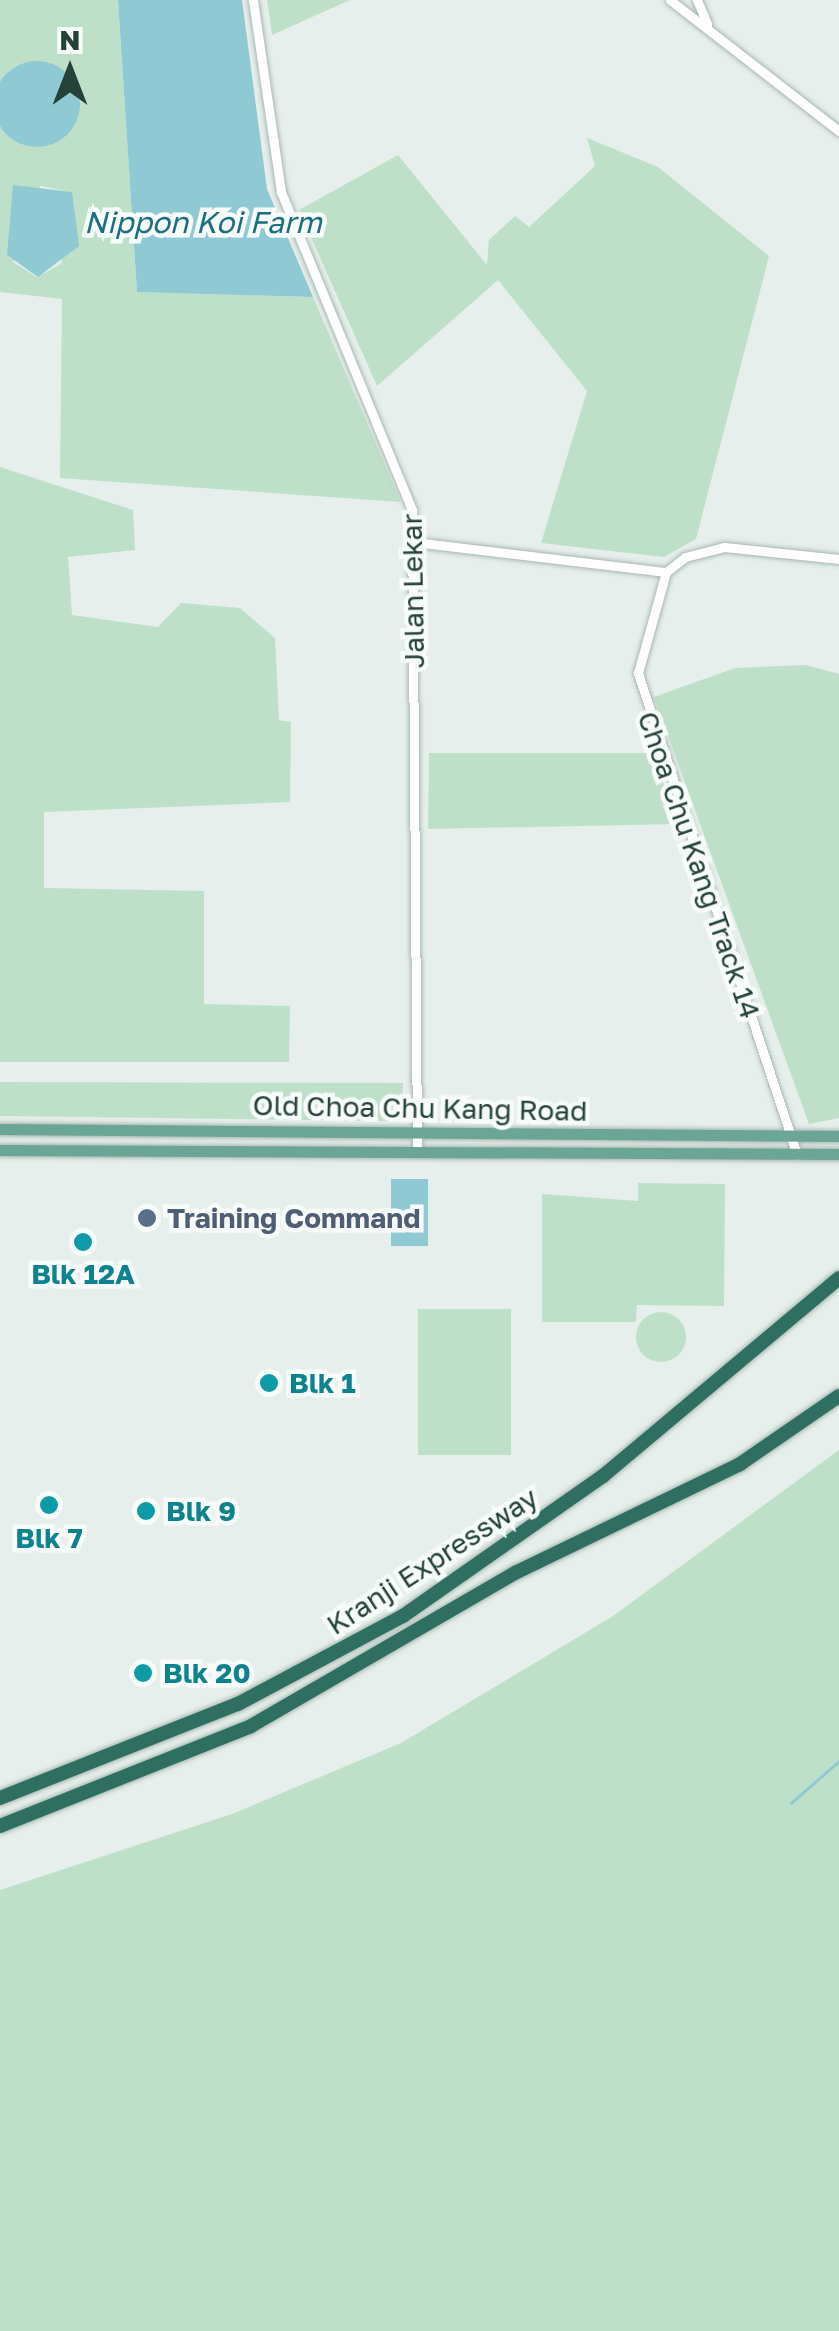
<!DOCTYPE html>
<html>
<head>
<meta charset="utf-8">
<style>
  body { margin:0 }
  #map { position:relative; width:839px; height:2331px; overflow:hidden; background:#e6efeb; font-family:"Golos Text",sans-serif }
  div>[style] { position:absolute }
  .green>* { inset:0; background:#bfe0c8; transform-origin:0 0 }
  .round { border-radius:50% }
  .water>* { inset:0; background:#8ec9d4; transform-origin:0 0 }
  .stream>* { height:2.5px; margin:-1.25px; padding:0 1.25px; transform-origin:1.25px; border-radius:1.25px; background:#8ec9d4 }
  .roads { filter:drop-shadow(0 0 2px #a8b8b2) drop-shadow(0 0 2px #a8b8b2) }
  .minor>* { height:9px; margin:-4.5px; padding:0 4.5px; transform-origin:4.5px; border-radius:4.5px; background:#fff }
  .major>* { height:11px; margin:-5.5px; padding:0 5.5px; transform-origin:5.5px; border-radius:5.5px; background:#6aa596 }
  .highway>* { height:14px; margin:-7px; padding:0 7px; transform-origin:7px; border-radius:7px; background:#2f6f62 }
  .dots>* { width:28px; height:28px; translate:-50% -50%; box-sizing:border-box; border:5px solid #f7fbf9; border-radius:50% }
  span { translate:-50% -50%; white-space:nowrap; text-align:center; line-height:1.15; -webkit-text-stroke:9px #f7fbf9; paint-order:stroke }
  .street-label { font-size:28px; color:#24423a }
  .service-label { font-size:28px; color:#4e5e75; font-weight:700 }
  .left { translate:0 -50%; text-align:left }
  .culture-label { font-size:28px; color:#0d838f; font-weight:700 }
  .water-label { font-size:30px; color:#1c6f80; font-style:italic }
  .north { position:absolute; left:20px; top:20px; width:100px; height:100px; -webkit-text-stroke:8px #f7fbf9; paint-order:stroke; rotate:0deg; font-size:28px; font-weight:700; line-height:40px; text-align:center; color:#24423a }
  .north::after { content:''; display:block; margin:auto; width:35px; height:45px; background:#24423a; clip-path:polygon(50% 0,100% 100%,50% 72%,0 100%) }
</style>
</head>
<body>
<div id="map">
  <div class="green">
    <i style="clip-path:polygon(evenodd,0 0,118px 0,137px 292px,313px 297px,401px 502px,60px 478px,62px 299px,0 292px,0 0,40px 186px,71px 192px,61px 264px,37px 277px,13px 262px,40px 186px)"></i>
    <i style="clip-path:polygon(267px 0,350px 0,272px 35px)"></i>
    <i style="clip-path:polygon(587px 138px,658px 167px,769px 256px,696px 539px,664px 557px,541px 543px,587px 391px,498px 280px,377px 386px,299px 210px,398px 155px,487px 265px,489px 240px,515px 216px,529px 227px,595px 166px)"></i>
    <i style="clip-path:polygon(0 467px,133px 510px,135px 550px,68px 557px,72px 615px,158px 627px,181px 603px,240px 608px,275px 638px,279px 720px,291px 722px,290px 802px,44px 812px,44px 888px,204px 891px,204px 1004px,290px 1006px,289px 1062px,0 1062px)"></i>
    <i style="clip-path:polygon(806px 665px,839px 674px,839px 1118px,809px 1124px,654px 697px,735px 668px)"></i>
    <i style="clip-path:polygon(429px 753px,653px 753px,677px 824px,428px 829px)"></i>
    <i style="clip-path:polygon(0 1082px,403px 1083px,402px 1110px,389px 1121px,0 1116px)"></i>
    <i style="clip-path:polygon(638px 1183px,725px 1184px,724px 1306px,637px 1305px,636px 1322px,542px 1322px,542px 1194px,638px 1201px)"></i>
    <i style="left:511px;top:1309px;width:146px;height:93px;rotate:90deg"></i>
    <i class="round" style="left:636px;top:1312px;width:50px;height:50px"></i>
    <i style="clip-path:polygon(839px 1450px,839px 2331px,0 2331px,0 1890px,232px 1814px,401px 1743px,613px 1616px)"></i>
  </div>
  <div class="water">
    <i style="clip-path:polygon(118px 0,242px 0,267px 189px,313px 297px,137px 292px)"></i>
    <i class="round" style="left:-6px;top:61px;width:86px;height:86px"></i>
    <i style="clip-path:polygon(13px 185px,72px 192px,79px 246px,38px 277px,7px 255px)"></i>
    <i style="left:391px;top:1179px;width:37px;height:67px"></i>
  </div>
  <div class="stream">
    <i style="left:791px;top:1803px;width:64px;rotate:-41.2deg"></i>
  </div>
  <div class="roads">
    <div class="minor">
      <i style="left:253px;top:0;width:194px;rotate:81.7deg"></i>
      <i style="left:281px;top:192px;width:344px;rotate:67.6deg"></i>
      <i style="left:412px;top:510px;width:641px;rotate:89.55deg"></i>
      <i style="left:670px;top:0;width:214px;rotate:37.8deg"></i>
      <i style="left:697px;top:0;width:26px;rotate:67deg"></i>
      <i style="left:414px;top:542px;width:254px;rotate:6.8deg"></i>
      <i style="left:797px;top:1155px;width:508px;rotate:-108.26deg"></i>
      <i style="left:638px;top:673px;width:105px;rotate:-74.5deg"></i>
      <i style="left:666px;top:572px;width:24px;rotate:-38deg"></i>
      <i style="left:685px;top:557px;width:40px;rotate:-14.4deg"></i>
      <i style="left:724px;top:547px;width:116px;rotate:6deg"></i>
    </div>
    <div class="major">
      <i style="left:0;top:1129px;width:839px;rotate:0.48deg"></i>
      <i style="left:0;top:1150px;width:839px;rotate:0.27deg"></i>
    </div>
    <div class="highway">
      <i style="left:0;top:1798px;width:256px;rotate:-21.6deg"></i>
      <i style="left:238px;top:1704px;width:187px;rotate:-28.1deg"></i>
      <i style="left:403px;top:1616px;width:244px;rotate:-35deg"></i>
      <i style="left:603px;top:1476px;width:308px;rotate:-40deg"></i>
      <i style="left:0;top:1826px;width:270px;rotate:-21.7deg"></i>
      <i style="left:251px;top:1726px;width:307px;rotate:-30.1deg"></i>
      <i style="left:517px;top:1572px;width:248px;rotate:-25.8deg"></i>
      <i style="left:740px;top:1464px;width:120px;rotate:-34.5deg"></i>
    </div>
  </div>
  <div class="dots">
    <i style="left:147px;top:1218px;background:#5c6f8a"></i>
    <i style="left:83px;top:1242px;background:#0f9aa8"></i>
    <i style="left:269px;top:1383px;background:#0f9aa8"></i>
    <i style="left:49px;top:1505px;background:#0f9aa8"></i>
    <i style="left:146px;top:1511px;background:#0f9aa8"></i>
    <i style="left:143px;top:1673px;background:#0f9aa8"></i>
  </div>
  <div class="street-label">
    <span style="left:413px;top:591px;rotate:-91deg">Jalan Lekar</span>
    <span style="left:699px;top:865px;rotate:71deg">Choa Chu Kang Track 14</span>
    <span style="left:420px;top:1108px;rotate:1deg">Old Choa Chu Kang Road</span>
    <span style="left:432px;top:1561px;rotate:-33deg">Kranji Expressway</span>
  </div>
  <div class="service-label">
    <span class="left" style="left:167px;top:1218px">Training Command</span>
  </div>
  <div class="culture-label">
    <span style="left:83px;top:1274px">Blk 12A</span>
    <span class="left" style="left:289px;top:1383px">Blk 1</span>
    <span class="left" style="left:166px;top:1511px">Blk 9</span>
    <span style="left:49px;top:1538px">Blk 7</span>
    <span class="left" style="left:163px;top:1673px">Blk 20</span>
  </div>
  <div class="water-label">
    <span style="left:203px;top:222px">Nippon Koi Farm</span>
  </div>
  <div class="north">N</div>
</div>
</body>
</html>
